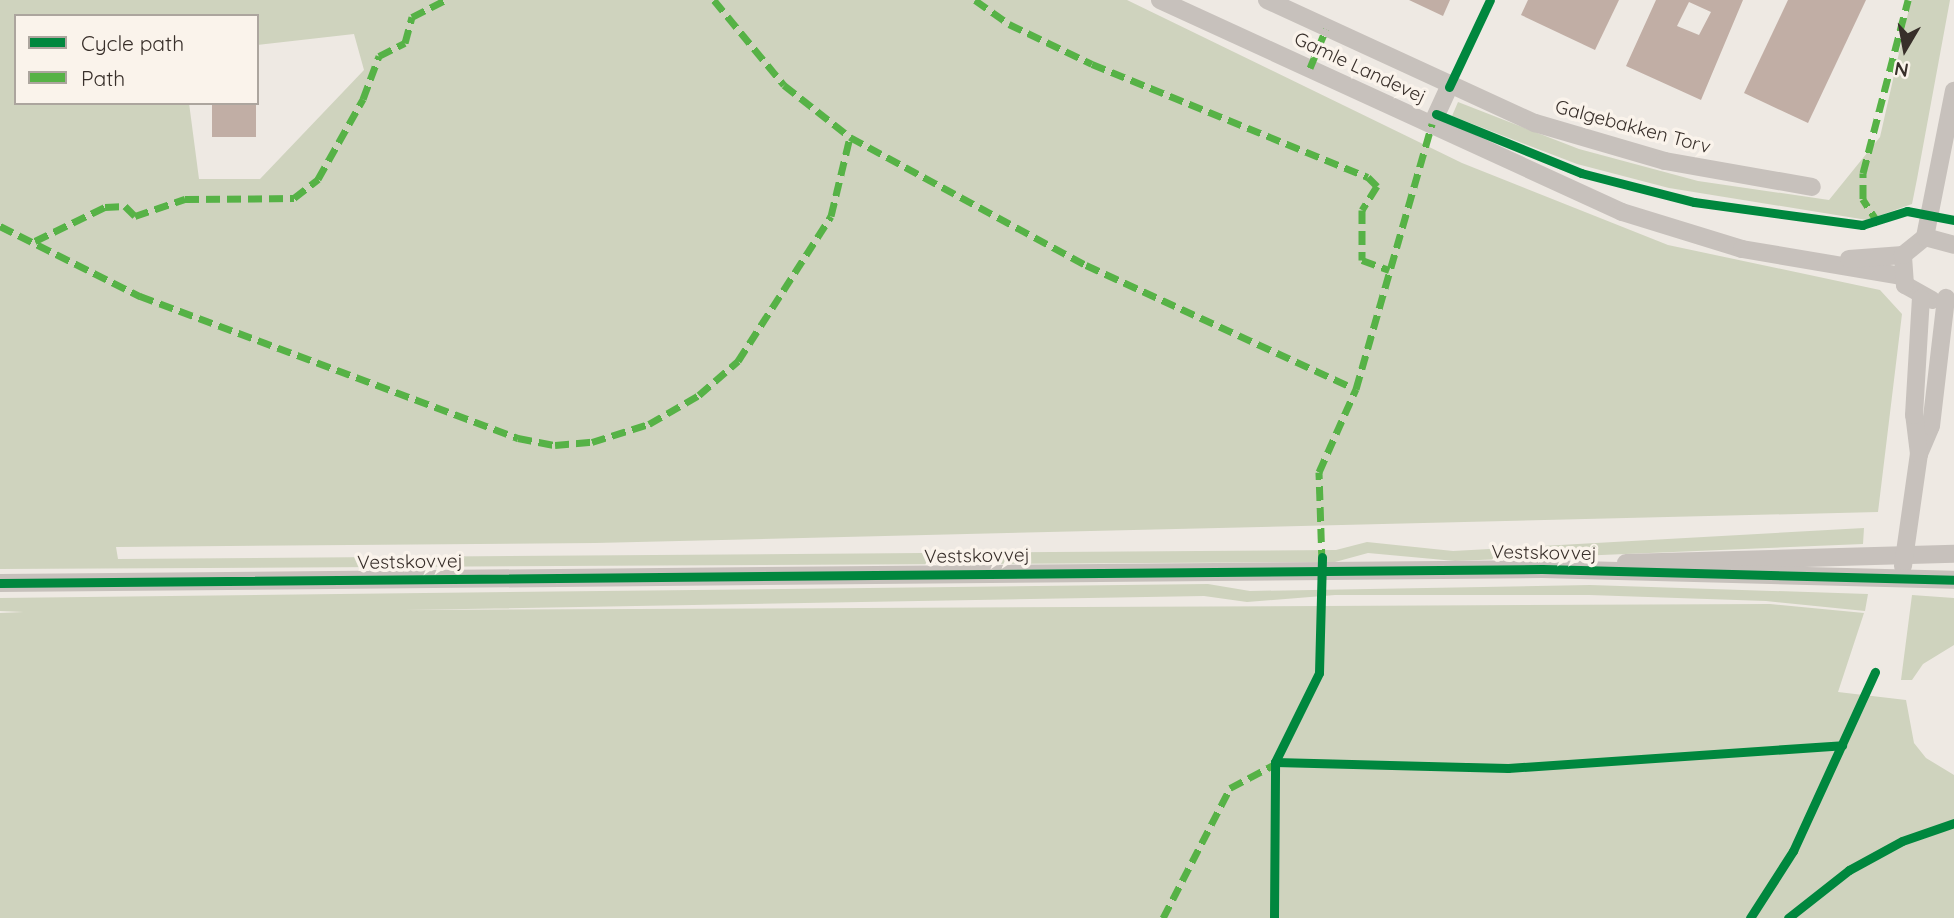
<!DOCTYPE html>
<html>
<head>
<meta charset="utf-8">
<style>
  body { margin:0 }
  #map { position:relative; width:1954px; height:918px; overflow:hidden; background:#eee9e3; font-family:Quicksand,sans-serif }
  div>[style] { position:absolute }
  .green>* { inset:0; background:#cfd3be }
  .building>* { inset:0; background:#c1aea5; transform-origin:0 0 }
  .minor>* { height:18px; margin:-9px; padding:0 9px; transform-origin:9px; border-radius:9px; background:#c7c1bc }
  .quiet>* { height:7px; margin-top:-3.5px; transform-origin:0; background:repeating-linear-gradient(90deg,#56b246 0 14px,transparent 0 21px) }
  .cycleway>* { height:9px; margin:-4.5px; padding:0 4.5px; transform-origin:4.5px; border-radius:4.5px; background:#00873e }
  span { translate:-50% -50%; white-space:nowrap; text-align:center; line-height:1.15; -webkit-text-stroke:7px #faf3eb; paint-order:stroke }
  .street-label { font-size:19px; color:#382f2a }
  .legend { position:absolute; left:14px; top:14px; width:245px; height:91px; box-sizing:border-box; background:#faf3eb; border:2px solid #aca59e; margin:0; padding:9px 12px; list-style:none; font-size:21px; color:#382f2a }
  .legend li { display:flex; align-items:center; gap:14px; height:35px }
  .legend b { width:35px; border:2px solid #aca59e }
  .north { position:absolute; left:1870px; top:14px; width:70px; height:70px; -webkit-text-stroke:5px #faf3eb; paint-order:stroke; rotate:190deg; font-size:19px; font-weight:700; line-height:28px; text-align:center; color:#382f2a }
  .north::after { content:''; display:block; margin:auto; width:24px; height:32px; background:#382f2a; clip-path:polygon(50% 0,100% 100%,50% 72%,0 100%) }
</style>
</head>
<body>
<div id="map">
  <div class="green">
    <i style="clip-path:polygon(evenodd,0 0,1127px 0,1462px 163px,1668px 245px,1880px 290px,1902px 314px,1878px 512px,595px 543px,116px 547px,118px 559px,1336px 550px,1367px 542px,1453px 551px,1864px 528px,1863px 544px,1455px 561px,1368px 553px,1335px 562px,0 569px,0 0,16px 16px,257px 16px,257px 45px,354px 34px,364px 70px,260px 179px,199px 179px,189px 103px,16px 103px,16px 16px)"></i>
    <i style="clip-path:polygon(1911px 0,1950px 0,1917px 179px,1912px 204px,1867px 220px,1669px 188px,1577px 164px,1452px 116px,1458px 102px,1579px 149px,1698px 181px,1829px 200px,1880px 137px)"></i>
    <i style="clip-path:polygon(1208px 584px,1250px 591px,1590px 585px,1868px 594px,1865px 611px,1766px 601px,1589px 595px,1335px 595px,1247px 602px,1204px 596px,404px 610px,1770px 604px,1864px 613px,1838px 692px,1906px 700px,1914px 743px,1926px 758px,1954px 775px,1954px 918px,0 918px,0 613px,24px 612px,0 611px,0 598px)"></i>
    <i style="clip-path:polygon(1912px 595px,1954px 598px,1954px 645px,1923px 664px,1912px 680px,1901px 680px)"></i>
  </div>
  <div class="building">
    <i style="clip-path:polygon(1409px 0,1450px 0,1443px 16px)"></i>
    <i style="clip-path:polygon(1528px 0,1619px 0,1595px 50px,1521px 15px)"></i>
    <i style="clip-path:polygon(evenodd,1656px 0,1743px 0,1701px 100px,1626px 66px,1656px 0,1689px 2px,1711px 12px,1699px 35px,1677px 26px,1689px 2px)"></i>
    <i style="clip-path:polygon(1788px 0,1866px 0,1808px 123px,1744px 93px)"></i>
    <i style="left:212px;top:103px;width:44px;height:34px"></i>
  </div>
  <div class="minor">
    <i style="left:1160px;top:0;width:508px;rotate:24.65deg"></i>
    <i style="left:1622px;top:212px;width:126px;rotate:17.1deg"></i>
    <i style="left:1742px;top:249px;width:161px;rotate:9.6deg"></i>
    <i style="left:1267px;top:0;width:295px;rotate:24.7deg"></i>
    <i style="left:1535px;top:123px;width:135px;rotate:16.3deg"></i>
    <i style="left:1665px;top:161px;width:149px;rotate:10deg"></i>
    <i style="left:1432px;top:124px;width:41px;rotate:-65.3deg"></i>
    <i style="left:1925px;top:237px;width:149px;rotate:-78.8deg"></i>
    <i style="left:1849px;top:259px;width:54px;rotate:-4.2deg"></i>
    <i style="left:1932px;top:300px;width:31px;rotate:-151deg"></i>
    <i style="left:1905px;top:285px;width:30px;rotate:-94deg"></i>
    <i style="left:1903px;top:255px;width:28px;rotate:-39deg"></i>
    <i style="left:1925px;top:237px;width:30px;rotate:15deg"></i>
    <i style="left:1919px;top:454px;width:30px;rotate:-67deg"></i>
    <i style="left:1931px;top:426px;width:129px;rotate:-83.3deg"></i>
    <i style="left:1626px;top:563px;width:328px;rotate:-1.6deg"></i>
    <i style="left:1903px;top:566px;width:113px;rotate:-81.9deg"></i>
    <i style="left:1919px;top:454px;width:39px;rotate:-97deg"></i>
    <i style="left:1914px;top:415px;width:117px;rotate:-86.6deg"></i>
    <i style="left:0;top:583px;width:1542px;rotate:-0.52deg"></i>
    <i style="left:1542px;top:569px;width:412px;rotate:1.5deg"></i>
  </div>
  <div class="quiet">
    <i style="left:714px;top:0;width:110px;rotate:50.5deg"></i>
    <i style="left:784px;top:85px;width:84px;rotate:38.2deg"></i>
    <i style="left:850px;top:137px;width:268px;rotate:28.5deg"></i>
    <i style="left:1086px;top:265px;width:297px;rotate:24.7deg"></i>
    <i style="left:975px;top:0;width:42px;rotate:35.2deg"></i>
    <i style="left:1009px;top:24px;width:92px;rotate:25.7deg"></i>
    <i style="left:1092px;top:64px;width:298px;rotate:22.3deg"></i>
    <i style="left:1368px;top:177px;width:13px;rotate:45deg"></i>
    <i style="left:1377px;top:186px;width:28px;rotate:122deg"></i>
    <i style="left:1362px;top:210px;width:50px;rotate:90deg"></i>
    <i style="left:1362px;top:260px;width:29px;rotate:20deg"></i>
    <i style="left:1310px;top:68px;width:42px;rotate:-67.7deg"></i>
    <i style="left:1879px;top:224px;width:30px;rotate:-123deg"></i>
    <i style="left:1863px;top:199px;width:26px;rotate:-90deg"></i>
    <i style="left:1863px;top:173px;width:179px;rotate:-75.4deg"></i>
    <i style="left:0;top:226px;width:157px;rotate:26.6deg"></i>
    <i style="left:140px;top:296px;width:404px;rotate:20.6deg"></i>
    <i style="left:518px;top:438px;width:38px;rotate:11deg"></i>
    <i style="left:555px;top:445px;width:37px;rotate:-5deg"></i>
    <i style="left:592px;top:442px;width:60px;rotate:-17.5deg"></i>
    <i style="left:649px;top:424px;width:58px;rotate:-30.1deg"></i>
    <i style="left:699px;top:395px;width:52px;rotate:-41.1deg"></i>
    <i style="left:738px;top:361px;width:172px;rotate:-57.3deg"></i>
    <i style="left:831px;top:216px;width:81px;rotate:-76.5deg"></i>
    <i style="left:35px;top:241px;width:78px;rotate:-25.9deg"></i>
    <i style="left:105px;top:207px;width:20px;rotate:-3deg"></i>
    <i style="left:125px;top:206px;width:14px;rotate:45deg"></i>
    <i style="left:135px;top:216px;width:53px;rotate:-18.8deg"></i>
    <i style="left:185px;top:199px;width:109px;rotate:-0.5deg"></i>
    <i style="left:294px;top:198px;width:31px;rotate:-38deg"></i>
    <i style="left:318px;top:179px;width:92px;rotate:-60.6deg"></i>
    <i style="left:363px;top:99px;width:46px;rotate:-69.6deg"></i>
    <i style="left:379px;top:56px;width:29px;rotate:-27deg"></i>
    <i style="left:405px;top:43px;width:27px;rotate:-75deg"></i>
    <i style="left:412px;top:17px;width:37px;rotate:-27deg"></i>
    <i style="left:1322px;top:563px;width:91px;rotate:-91.9deg"></i>
    <i style="left:1319px;top:472px;width:91px;rotate:-66deg"></i>
    <i style="left:1356px;top:389px;width:276px;rotate:-74deg"></i>
    <i style="left:1163px;top:918px;width:146px;rotate:-62.7deg"></i>
    <i style="left:1230px;top:788px;width:55px;rotate:-28deg"></i>
  </div>
  <div class="cycleway">
    <i style="left:1449px;top:87px;width:96px;rotate:-64.8deg"></i>
    <i style="left:1436px;top:114px;width:157px;rotate:22.1deg"></i>
    <i style="left:1581px;top:173px;width:117px;rotate:14.4deg"></i>
    <i style="left:1694px;top:202px;width:170px;rotate:7.8deg"></i>
    <i style="left:1862px;top:225px;width:47px;rotate:-17.3deg"></i>
    <i style="left:1907px;top:211px;width:48px;rotate:10.8deg"></i>
    <i style="left:0;top:583px;width:1542px;rotate:-0.52deg"></i>
    <i style="left:1542px;top:569px;width:412px;rotate:1.5deg"></i>
    <i style="left:1275px;top:762px;width:233px;rotate:1.5deg"></i>
    <i style="left:1508px;top:768px;width:335px;rotate:-3.9deg"></i>
    <i style="left:1274px;top:918px;width:156px;rotate:-89.6deg"></i>
    <i style="left:1275px;top:762px;width:99px;rotate:-63.7deg"></i>
    <i style="left:1319px;top:673px;width:116px;rotate:-88.5deg"></i>
    <i style="left:1750px;top:918px;width:80px;rotate:-57.3deg"></i>
    <i style="left:1793px;top:851px;width:197px;rotate:-65.4deg"></i>
    <i style="left:1788px;top:918px;width:78px;rotate:-38.2deg"></i>
    <i style="left:1849px;top:870px;width:60px;rotate:-28.7deg"></i>
    <i style="left:1902px;top:841px;width:55px;rotate:-19.1deg"></i>
  </div>
  <div class="street-label">
    <span style="left:1360px;top:68px;rotate:25deg">Gamle Landevej</span>
    <span style="left:1633px;top:127px;rotate:15deg">Galgebakken Torv</span>
    <span style="left:1544px;top:553px;rotate:1deg">Vestskovvej</span>
    <span style="left:977px;top:556px;rotate:-1deg">Vestskovvej</span>
    <span style="left:410px;top:562px;rotate:-1deg">Vestskovvej</span>
  </div>
  <ul class="legend">
  <li><b style="height:9px;background:#00873e"></b>Cycle path</li>
  <li><b style="height:9px;background:#56b246"></b>Path</li>
  </ul>
  <div class="north">N</div>
</div>
</body>
</html>
